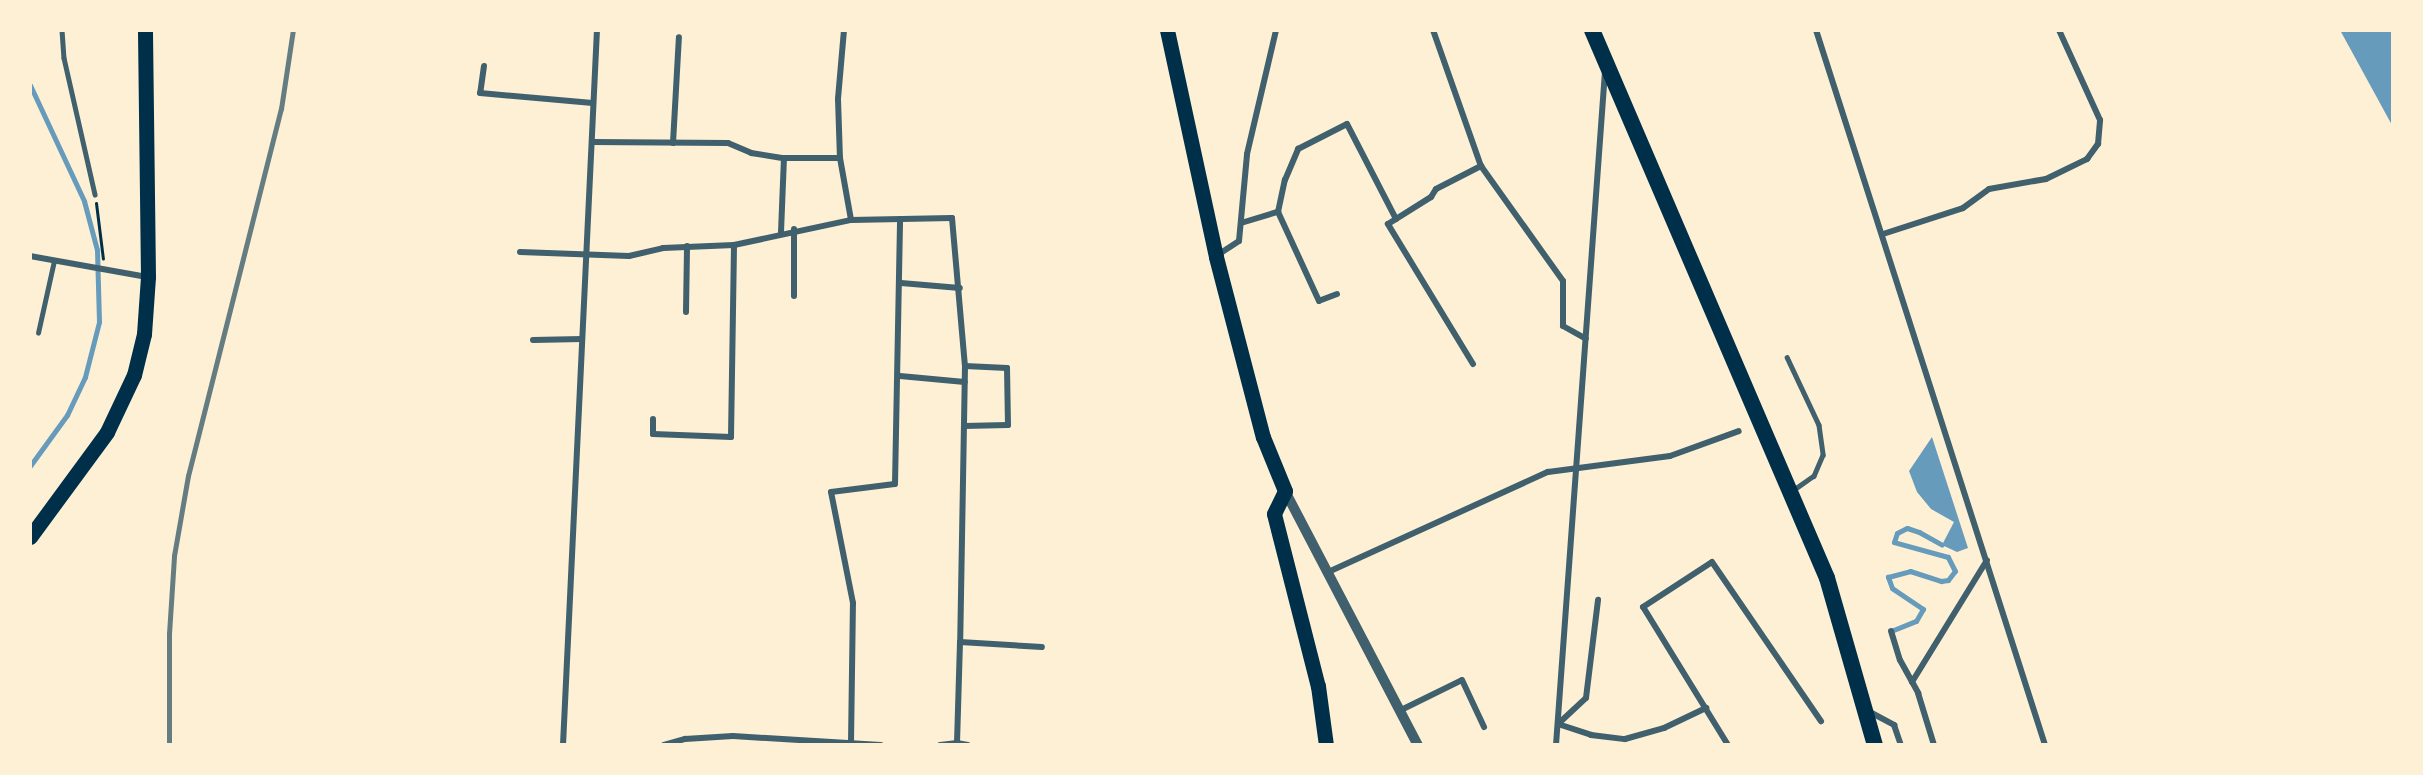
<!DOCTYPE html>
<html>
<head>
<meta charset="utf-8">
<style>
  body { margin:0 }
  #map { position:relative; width:2423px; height:775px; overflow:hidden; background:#fdf0d5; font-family:"Roboto Condensed",sans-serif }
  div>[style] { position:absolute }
  .water>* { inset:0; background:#669bbc }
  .stream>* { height:5px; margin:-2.5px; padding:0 2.5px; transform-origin:2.5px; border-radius:2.5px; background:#669bbc }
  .path>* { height:3px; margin:-1.5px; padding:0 1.5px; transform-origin:1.5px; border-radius:1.5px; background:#003049 }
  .service>* { height:4.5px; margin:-2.25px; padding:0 2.25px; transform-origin:2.25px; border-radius:2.25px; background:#3f606c }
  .minor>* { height:6px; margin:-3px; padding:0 3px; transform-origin:3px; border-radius:3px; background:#3f606c }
  .tertiary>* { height:10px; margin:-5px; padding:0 5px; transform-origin:5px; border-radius:5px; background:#3f606c }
  .primary>* { height:15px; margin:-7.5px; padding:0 7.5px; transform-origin:7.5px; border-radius:7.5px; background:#003049 }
  .trunk>* { height:16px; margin:-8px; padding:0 8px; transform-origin:8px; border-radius:8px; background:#003049 }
  .rail>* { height:4.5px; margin:-2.25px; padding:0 2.25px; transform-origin:2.25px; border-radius:2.25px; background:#657d81 }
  span { translate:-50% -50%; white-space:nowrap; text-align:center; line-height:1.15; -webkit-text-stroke:5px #fdf0d5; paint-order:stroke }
  .frame { position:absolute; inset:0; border:32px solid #fdf0d5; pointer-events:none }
</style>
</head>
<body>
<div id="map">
  <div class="water">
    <i style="clip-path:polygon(2340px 30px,2393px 30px,2393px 127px)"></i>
    <i style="clip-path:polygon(1932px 437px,1968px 548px,1957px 552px,1942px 545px,1954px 522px,1931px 509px,1917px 492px,1909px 471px)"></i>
  </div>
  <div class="stream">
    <i style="left:30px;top:85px;width:128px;rotate:65deg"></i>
    <i style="left:84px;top:201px;width:51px;rotate:75.1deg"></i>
    <i style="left:97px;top:250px;width:72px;rotate:88.4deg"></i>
    <i style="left:99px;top:322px;width:57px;rotate:104.3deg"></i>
    <i style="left:85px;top:377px;width:42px;rotate:115.3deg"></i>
    <i style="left:67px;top:415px;width:63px;rotate:126deg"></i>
    <i style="left:1891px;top:631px;width:27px;rotate:-22deg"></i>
    <i style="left:1916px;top:621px;width:14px;rotate:-60deg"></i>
    <i style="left:1923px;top:609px;width:37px;rotate:-146deg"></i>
    <i style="left:1892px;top:588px;width:12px;rotate:-110deg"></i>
    <i style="left:1888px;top:577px;width:23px;rotate:-15deg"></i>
    <i style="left:1910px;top:571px;width:33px;rotate:18deg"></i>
    <i style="left:1941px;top:581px;width:7px;rotate:-8deg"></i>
    <i style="left:1948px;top:580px;width:11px;rotate:-52deg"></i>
    <i style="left:1955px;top:571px;width:16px;rotate:-117deg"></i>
    <i style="left:1948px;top:557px;width:56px;rotate:-164.5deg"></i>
    <i style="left:1894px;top:542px;width:9px;rotate:-72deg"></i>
    <i style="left:1897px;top:533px;width:11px;rotate:-27deg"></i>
    <i style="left:1907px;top:528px;width:13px;rotate:18deg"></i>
    <i style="left:1919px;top:532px;width:26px;rotate:29deg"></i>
  </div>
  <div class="path">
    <i style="left:96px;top:203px;width:56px;rotate:82.9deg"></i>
  </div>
  <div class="service">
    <i style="left:62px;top:30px;width:28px;rotate:86deg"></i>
    <i style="left:64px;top:58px;width:140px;rotate:77.2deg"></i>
    <i style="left:38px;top:333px;width:74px;rotate:-77.5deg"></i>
    <i style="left:1787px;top:357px;width:75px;rotate:64.8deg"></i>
    <i style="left:1819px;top:425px;width:30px;rotate:82deg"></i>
    <i style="left:1823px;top:455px;width:23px;rotate:113deg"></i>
    <i style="left:1814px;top:476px;width:24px;rotate:145deg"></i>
  </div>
  <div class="minor">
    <i style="left:844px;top:30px;width:69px;rotate:95deg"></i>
    <i style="left:838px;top:99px;width:59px;rotate:88.1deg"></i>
    <i style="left:840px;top:158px;width:63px;rotate:79.9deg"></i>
    <i style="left:1433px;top:30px;width:144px;rotate:70.6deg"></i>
    <i style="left:1481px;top:166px;width:141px;rotate:54.5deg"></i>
    <i style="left:1563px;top:281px;width:45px;rotate:90deg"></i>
    <i style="left:1563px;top:326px;width:26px;rotate:29deg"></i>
    <i style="left:1816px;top:30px;width:751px;rotate:72.24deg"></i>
    <i style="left:484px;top:66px;width:27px;rotate:98deg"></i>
    <i style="left:480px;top:93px;width:113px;rotate:5.1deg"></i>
    <i style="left:592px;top:142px;width:136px;rotate:0.4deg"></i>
    <i style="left:728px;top:143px;width:25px;rotate:23deg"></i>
    <i style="left:751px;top:153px;width:33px;rotate:9deg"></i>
    <i style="left:784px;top:158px;width:56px"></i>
    <i style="left:673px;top:143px;width:106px;rotate:-86.8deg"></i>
    <i style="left:1241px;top:223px;width:39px;rotate:-17deg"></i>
    <i style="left:794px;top:229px;width:67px;rotate:90deg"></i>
    <i style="left:781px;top:232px;width:74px;rotate:-87.7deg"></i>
    <i style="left:1883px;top:234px;width:84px;rotate:-18deg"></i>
    <i style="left:1963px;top:208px;width:32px;rotate:-36deg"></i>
    <i style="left:1989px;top:189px;width:58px;rotate:-10deg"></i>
    <i style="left:2046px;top:179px;width:46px;rotate:-26deg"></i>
    <i style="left:2087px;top:159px;width:19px;rotate:-54deg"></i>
    <i style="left:2098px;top:144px;width:24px;rotate:-85deg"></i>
    <i style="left:2100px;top:120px;width:99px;rotate:-114.5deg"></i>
    <i style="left:520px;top:252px;width:109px;rotate:2.1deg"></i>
    <i style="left:629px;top:256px;width:35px;rotate:-13deg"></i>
    <i style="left:663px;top:248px;width:71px;rotate:-2.4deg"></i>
    <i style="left:734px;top:245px;width:120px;rotate:-12.1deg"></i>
    <i style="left:851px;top:220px;width:101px;rotate:-1.1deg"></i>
    <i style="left:952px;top:218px;width:149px;rotate:85deg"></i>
    <i style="left:965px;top:366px;width:276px;rotate:91deg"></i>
    <i style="left:960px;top:642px;width:101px;rotate:91.7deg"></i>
    <i style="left:957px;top:743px;width:17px;rotate:173deg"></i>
    <i style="left:30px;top:256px;width:119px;rotate:10.2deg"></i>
    <i style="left:1216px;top:256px;width:27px;rotate:-33deg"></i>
    <i style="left:1239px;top:241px;width:87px;rotate:-84.7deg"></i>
    <i style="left:1247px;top:154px;width:127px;rotate:-76.8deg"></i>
    <i style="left:901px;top:283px;width:59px;rotate:4.8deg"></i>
    <i style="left:1337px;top:294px;width:19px;rotate:159deg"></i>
    <i style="left:1319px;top:301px;width:98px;rotate:-114.7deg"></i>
    <i style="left:1278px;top:212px;width:33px;rotate:-78deg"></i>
    <i style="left:1285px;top:180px;width:34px;rotate:-67deg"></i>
    <i style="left:1298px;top:149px;width:55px;rotate:-27deg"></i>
    <i style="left:1347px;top:124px;width:107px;rotate:62.7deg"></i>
    <i style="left:686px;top:312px;width:66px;rotate:-89.1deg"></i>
    <i style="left:533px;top:340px;width:49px;rotate:-1.2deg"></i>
    <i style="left:1473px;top:364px;width:164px;rotate:-121.3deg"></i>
    <i style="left:1388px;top:224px;width:51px;rotate:-32.1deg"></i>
    <i style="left:1431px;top:197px;width:9px;rotate:-58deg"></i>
    <i style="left:1436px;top:189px;width:51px;rotate:-27.1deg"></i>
    <i style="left:900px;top:376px;width:65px;rotate:5.3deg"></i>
    <i style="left:653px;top:419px;width:15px;rotate:90deg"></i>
    <i style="left:653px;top:434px;width:78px;rotate:2.2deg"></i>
    <i style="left:731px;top:437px;width:192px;rotate:-89.1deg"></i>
    <i style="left:964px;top:426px;width:44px;rotate:-1.3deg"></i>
    <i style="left:1008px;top:425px;width:57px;rotate:-91deg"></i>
    <i style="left:1007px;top:368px;width:42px;rotate:-177.3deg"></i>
    <i style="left:1326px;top:573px;width:244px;rotate:-24.5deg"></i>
    <i style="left:1548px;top:472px;width:123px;rotate:-7.5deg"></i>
    <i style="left:1670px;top:456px;width:73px;rotate:-19.9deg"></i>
    <i style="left:1891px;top:631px;width:30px;rotate:73deg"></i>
    <i style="left:1900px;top:660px;width:38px;rotate:61deg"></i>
    <i style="left:1918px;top:693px;width:54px;rotate:72.9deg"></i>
    <i style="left:960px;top:642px;width:82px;rotate:3.5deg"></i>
    <i style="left:1912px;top:682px;width:143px;rotate:-58.4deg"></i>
    <i style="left:1399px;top:711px;width:70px;rotate:-26.2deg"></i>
    <i style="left:1462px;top:680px;width:52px;rotate:64.9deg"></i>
    <i style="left:1868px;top:711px;width:30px;rotate:28deg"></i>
    <i style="left:1894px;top:725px;width:21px;rotate:71deg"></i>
    <i style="left:1558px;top:724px;width:35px;rotate:18deg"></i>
    <i style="left:1591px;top:735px;width:34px;rotate:7deg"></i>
    <i style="left:1625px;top:739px;width:41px;rotate:-15.8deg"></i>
    <i style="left:1664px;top:728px;width:47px;rotate:-25.5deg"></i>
    <i style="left:1558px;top:724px;width:38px;rotate:-43deg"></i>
    <i style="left:1586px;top:698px;width:99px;rotate:-83deg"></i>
    <i style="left:851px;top:743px;width:140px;rotate:-89.2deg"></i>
    <i style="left:853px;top:603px;width:113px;rotate:-101.2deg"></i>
    <i style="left:831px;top:492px;width:64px;rotate:-7.1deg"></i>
    <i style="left:895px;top:484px;width:265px;rotate:-88.9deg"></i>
    <i style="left:957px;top:743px;width:11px;rotate:10deg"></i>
    <i style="left:563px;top:745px;width:716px;rotate:-87.28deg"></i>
    <i style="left:664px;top:745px;width:22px;rotate:-16deg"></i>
    <i style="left:685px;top:739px;width:48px;rotate:-3.6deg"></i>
    <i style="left:733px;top:736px;width:148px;rotate:3.5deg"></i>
    <i style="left:1556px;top:745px;width:675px;rotate:-85.84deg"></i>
    <i style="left:1728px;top:745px;width:162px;rotate:-121.6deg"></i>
    <i style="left:1643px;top:607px;width:82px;rotate:-33.1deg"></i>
    <i style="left:1712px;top:562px;width:193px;rotate:55.6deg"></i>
  </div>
  <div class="tertiary">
    <i style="left:1285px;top:491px;width:287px;rotate:62.4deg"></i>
  </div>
  <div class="primary">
    <i style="left:1167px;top:30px;width:232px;rotate:77.8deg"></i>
    <i style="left:1216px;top:257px;width:186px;rotate:75.4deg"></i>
    <i style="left:1263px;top:437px;width:58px;rotate:67.8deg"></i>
    <i style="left:1285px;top:491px;width:25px;rotate:116deg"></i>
    <i style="left:1274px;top:514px;width:178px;rotate:75.7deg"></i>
    <i style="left:1318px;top:686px;width:60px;rotate:82.3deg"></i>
    <i style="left:30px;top:537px;width:130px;rotate:-53.7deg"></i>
    <i style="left:107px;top:432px;width:63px;rotate:-64.7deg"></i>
    <i style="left:134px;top:375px;width:42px;rotate:-76.3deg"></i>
    <i style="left:144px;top:334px;width:57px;rotate:-86deg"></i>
    <i style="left:148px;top:277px;width:247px;rotate:-90.7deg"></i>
  </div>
  <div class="trunk">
    <i style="left:1592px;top:30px;width:596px;rotate:66.79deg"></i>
    <i style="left:1827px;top:578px;width:174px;rotate:74deg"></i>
  </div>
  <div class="rail">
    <i style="left:169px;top:745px;width:111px;rotate:-90deg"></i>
    <i style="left:169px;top:634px;width:78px;rotate:-86.3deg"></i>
    <i style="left:174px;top:556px;width:81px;rotate:-80.1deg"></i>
    <i style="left:188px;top:476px;width:379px;rotate:-75.8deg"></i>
    <i style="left:281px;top:109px;width:80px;rotate:-81.4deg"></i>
  </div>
  <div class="frame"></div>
</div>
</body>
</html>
